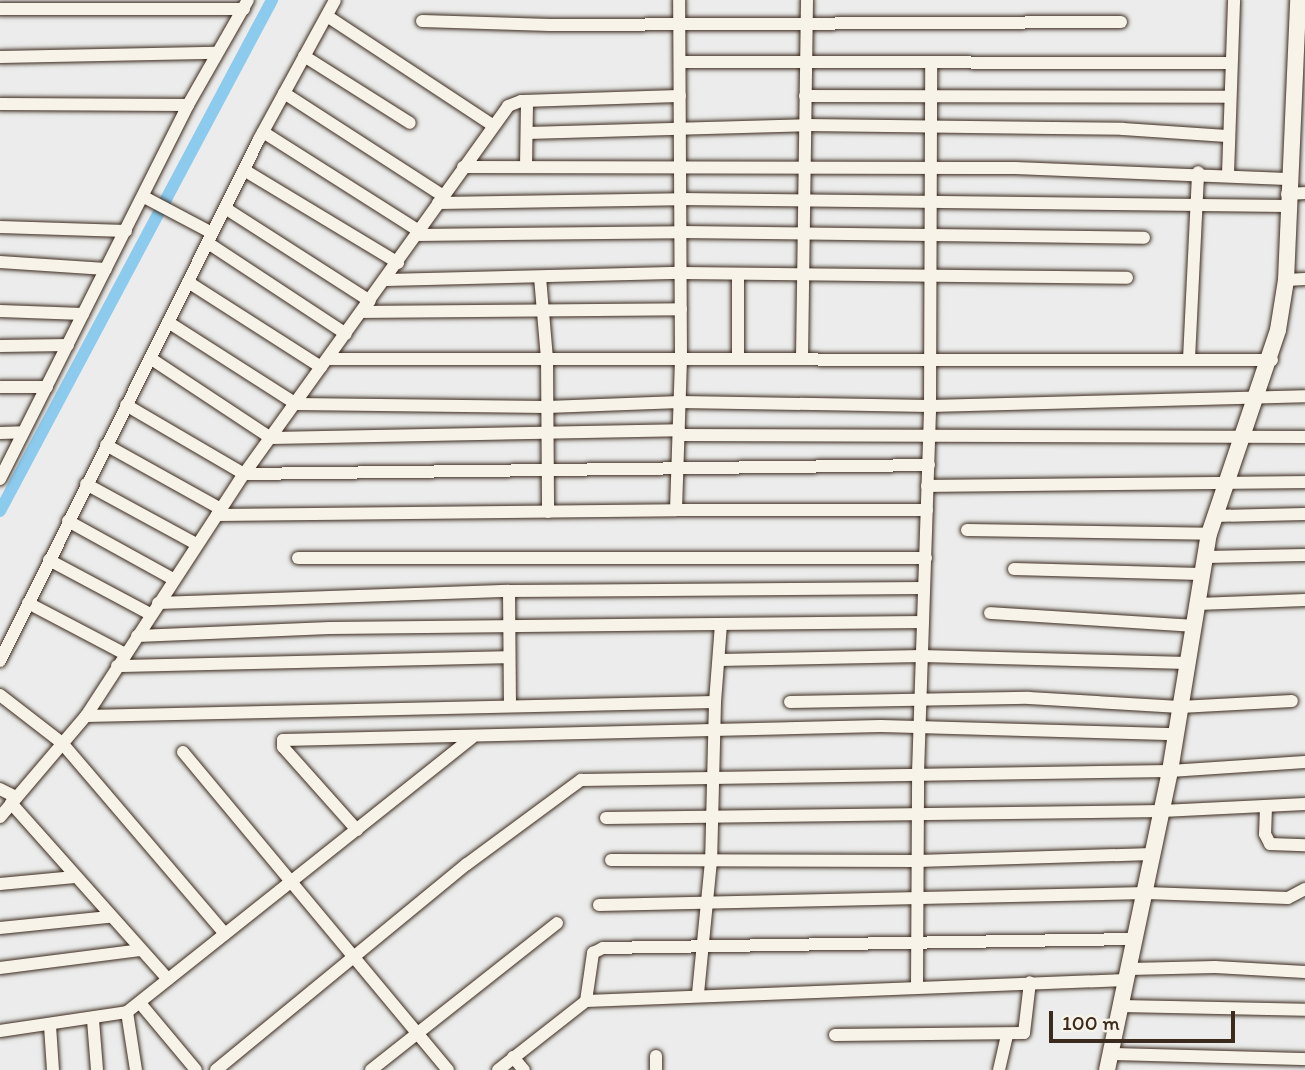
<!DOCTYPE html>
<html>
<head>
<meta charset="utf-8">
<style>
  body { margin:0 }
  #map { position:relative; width:1305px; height:1070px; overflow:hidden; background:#ebeceb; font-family:Itim,sans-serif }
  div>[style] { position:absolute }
  .canal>* { height:12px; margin:-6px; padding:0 6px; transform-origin:6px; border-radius:6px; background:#8ccbed }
  .roads { filter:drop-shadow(0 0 2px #3b2a1e) drop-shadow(0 0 2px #3b2a1e) }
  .minor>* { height:12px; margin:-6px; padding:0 6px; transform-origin:6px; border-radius:6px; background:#f7f3e8 }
  .tertiary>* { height:16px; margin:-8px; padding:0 8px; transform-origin:8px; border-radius:8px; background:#f7f3e8 }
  span { translate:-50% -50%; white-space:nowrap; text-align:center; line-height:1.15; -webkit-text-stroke:5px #f7f3e8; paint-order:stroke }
  .scale { position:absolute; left:1049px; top:1011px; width:186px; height:32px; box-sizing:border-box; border:4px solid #3b2a1e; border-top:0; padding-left:9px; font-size:21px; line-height:24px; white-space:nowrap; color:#3b2a1e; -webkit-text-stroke:5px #f7f3e8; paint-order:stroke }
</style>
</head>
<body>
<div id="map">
  <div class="canal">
    <i style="left:0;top:511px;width:579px;rotate:-61.97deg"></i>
  </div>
  <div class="roads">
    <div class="minor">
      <i style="left:0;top:9px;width:244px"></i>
      <i style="left:327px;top:16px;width:198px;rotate:33.4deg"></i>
      <i style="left:422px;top:21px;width:128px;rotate:1.8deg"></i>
      <i style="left:550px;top:25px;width:571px;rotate:-0.3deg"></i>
      <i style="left:304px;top:56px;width:125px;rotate:32.3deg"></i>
      <i style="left:0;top:57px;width:217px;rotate:-1.1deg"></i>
      <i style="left:681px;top:62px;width:549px;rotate:0.1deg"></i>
      <i style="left:284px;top:93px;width:189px;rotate:32.9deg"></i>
      <i style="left:805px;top:96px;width:424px;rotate:0.1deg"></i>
      <i style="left:0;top:104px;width:188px;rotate:0.3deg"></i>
      <i style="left:263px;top:132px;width:185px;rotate:32.4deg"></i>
      <i style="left:527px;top:133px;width:279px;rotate:-1.6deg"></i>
      <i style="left:806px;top:125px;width:317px;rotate:0.7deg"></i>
      <i style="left:1123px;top:129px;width:104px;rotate:3.9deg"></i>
      <i style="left:463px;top:167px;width:552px;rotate:0.1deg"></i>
      <i style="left:1015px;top:168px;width:272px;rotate:2.3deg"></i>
      <i style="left:526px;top:167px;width:66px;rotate:-89.1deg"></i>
      <i style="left:244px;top:170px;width:180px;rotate:31.1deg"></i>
      <i style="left:1228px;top:174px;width:174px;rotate:-88deg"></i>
      <i style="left:1287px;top:194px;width:18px;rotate:-3deg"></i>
      <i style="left:144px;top:197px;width:77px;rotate:27.9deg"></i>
      <i style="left:438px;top:203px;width:242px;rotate:-0.9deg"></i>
      <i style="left:680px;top:199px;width:607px;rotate:0.66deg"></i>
      <i style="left:225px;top:208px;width:172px;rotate:32.7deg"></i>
      <i style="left:0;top:227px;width:126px;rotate:1.8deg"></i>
      <i style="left:416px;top:235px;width:265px;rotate:-0.6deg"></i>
      <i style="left:681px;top:232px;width:463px;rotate:0.7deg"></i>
      <i style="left:208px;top:243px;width:165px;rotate:33.4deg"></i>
      <i style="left:0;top:262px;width:106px;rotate:3.8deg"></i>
      <i style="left:540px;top:277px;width:81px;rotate:85.1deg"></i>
      <i style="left:547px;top:358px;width:154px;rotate:89.6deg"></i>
      <i style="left:386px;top:280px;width:295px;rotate:-1.4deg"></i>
      <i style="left:681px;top:273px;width:446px;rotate:0.6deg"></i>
      <i style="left:1286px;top:280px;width:19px;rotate:-3deg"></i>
      <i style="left:188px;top:282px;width:158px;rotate:32.6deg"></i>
      <i style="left:0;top:311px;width:83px;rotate:2.1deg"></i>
      <i style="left:362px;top:312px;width:319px;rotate:-0.5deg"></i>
      <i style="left:168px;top:322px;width:152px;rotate:32.6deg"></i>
      <i style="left:296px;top:404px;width:251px;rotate:0.7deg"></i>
      <i style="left:547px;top:407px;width:133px;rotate:-2.2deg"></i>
      <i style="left:680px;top:402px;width:250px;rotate:0.9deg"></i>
      <i style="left:930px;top:406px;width:375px;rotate:-1.5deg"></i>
      <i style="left:0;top:346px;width:68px;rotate:-0.8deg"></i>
      <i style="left:738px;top:357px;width:83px;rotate:-90deg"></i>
      <i style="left:150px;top:358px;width:145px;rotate:33.5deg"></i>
      <i style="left:271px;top:438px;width:408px;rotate:-1.1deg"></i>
      <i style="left:328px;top:359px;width:944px;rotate:0.06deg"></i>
      <i style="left:802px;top:359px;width:359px;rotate:-89.2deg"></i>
      <i style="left:1189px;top:359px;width:187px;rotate:-87.2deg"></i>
      <i style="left:0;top:387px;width:47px"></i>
      <i style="left:126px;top:405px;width:137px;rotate:30.3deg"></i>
      <i style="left:244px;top:474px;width:685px;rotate:-0.75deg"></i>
      <i style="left:0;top:433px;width:23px;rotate:-2deg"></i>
      <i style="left:679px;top:435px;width:626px;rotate:0.18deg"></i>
      <i style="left:106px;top:445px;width:132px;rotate:29.1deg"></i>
      <i style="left:0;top:479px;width:419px;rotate:-63.3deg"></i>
      <i style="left:188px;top:105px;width:121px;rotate:-60.3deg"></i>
      <i style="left:86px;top:484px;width:125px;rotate:28.6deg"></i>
      <i style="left:927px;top:486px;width:378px;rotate:-0.6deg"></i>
      <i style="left:676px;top:510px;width:251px"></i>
      <i style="left:217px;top:515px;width:459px;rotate:-0.6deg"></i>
      <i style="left:676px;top:510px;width:152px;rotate:-88.1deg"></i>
      <i style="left:681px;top:358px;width:358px;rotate:-90.3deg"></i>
      <i style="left:1214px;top:516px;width:91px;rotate:-1.3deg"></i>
      <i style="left:68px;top:521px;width:120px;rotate:28.9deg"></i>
      <i style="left:967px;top:530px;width:242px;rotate:0.9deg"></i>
      <i style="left:1205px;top:557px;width:100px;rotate:-1.1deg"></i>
      <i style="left:298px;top:558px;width:628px"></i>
      <i style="left:49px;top:560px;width:115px;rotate:28.1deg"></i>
      <i style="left:1014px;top:569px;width:187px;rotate:1.5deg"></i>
      <i style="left:509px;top:591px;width:113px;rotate:89.5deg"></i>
      <i style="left:28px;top:603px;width:110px;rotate:27.7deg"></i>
      <i style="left:158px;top:603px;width:351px;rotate:-2deg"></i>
      <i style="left:509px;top:591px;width:415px;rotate:-0.4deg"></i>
      <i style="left:1197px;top:604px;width:108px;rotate:-2.1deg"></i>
      <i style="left:990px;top:613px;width:204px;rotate:3.6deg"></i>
      <i style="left:137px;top:636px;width:193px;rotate:-2.4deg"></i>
      <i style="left:330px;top:628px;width:593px;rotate:-0.58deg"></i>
      <i style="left:719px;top:660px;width:203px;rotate:-1.1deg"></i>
      <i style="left:922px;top:656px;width:266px;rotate:1.5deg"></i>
      <i style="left:0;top:661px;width:583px;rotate:-63.61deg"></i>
      <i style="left:259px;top:139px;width:158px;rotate:-61.3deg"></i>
      <i style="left:117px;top:666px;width:392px;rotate:-1.3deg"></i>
      <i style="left:0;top:695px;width:78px;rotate:37.7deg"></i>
      <i style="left:62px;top:743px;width:251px;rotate:49.5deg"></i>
      <i style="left:715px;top:702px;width:78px;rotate:-85.6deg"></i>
      <i style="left:790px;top:702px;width:239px;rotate:-1deg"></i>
      <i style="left:1029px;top:698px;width:151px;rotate:3.4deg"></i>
      <i style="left:1180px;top:707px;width:112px;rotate:-3.1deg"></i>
      <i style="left:86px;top:716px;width:629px;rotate:-1.28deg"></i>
      <i style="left:715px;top:702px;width:159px;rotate:91.4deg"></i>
      <i style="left:711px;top:861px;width:134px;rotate:95.6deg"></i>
      <i style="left:183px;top:752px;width:414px;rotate:50.2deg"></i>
      <i style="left:0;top:789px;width:18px;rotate:27deg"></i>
      <i style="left:11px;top:803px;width:236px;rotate:48.3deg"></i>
      <i style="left:1266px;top:807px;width:27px;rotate:92deg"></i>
      <i style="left:1265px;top:834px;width:11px;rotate:63deg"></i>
      <i style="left:1270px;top:844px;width:35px;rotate:2deg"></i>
      <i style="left:0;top:817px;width:133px;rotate:-49.6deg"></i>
      <i style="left:86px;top:716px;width:289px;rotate:-56.9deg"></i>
      <i style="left:244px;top:474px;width:453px;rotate:-54.3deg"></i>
      <i style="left:508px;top:106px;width:14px;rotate:-21deg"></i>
      <i style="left:521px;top:101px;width:159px;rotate:-1.8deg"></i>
      <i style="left:606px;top:818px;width:556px;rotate:-0.72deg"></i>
      <i style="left:1162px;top:811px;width:143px;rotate:-2.8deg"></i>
      <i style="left:357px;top:830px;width:111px;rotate:-131.7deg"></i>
      <i style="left:283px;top:747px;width:7px;rotate:-90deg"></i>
      <i style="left:283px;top:740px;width:598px;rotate:-1.34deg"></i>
      <i style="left:881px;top:726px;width:295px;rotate:1.6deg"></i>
      <i style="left:611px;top:860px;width:306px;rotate:0.2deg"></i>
      <i style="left:917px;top:861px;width:235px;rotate:-1.7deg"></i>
      <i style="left:0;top:884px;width:75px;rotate:-5.3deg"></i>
      <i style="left:599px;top:905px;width:547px;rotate:-1.26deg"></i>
      <i style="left:1146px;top:893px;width:142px;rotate:2deg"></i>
      <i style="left:1288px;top:898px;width:19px;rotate:-28deg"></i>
      <i style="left:0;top:928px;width:110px;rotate:-5.8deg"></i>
      <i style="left:0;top:968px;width:141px;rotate:-7.3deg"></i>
      <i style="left:1129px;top:969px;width:86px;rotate:-1.3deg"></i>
      <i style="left:1215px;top:967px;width:90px;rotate:3.2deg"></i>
      <i style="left:917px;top:985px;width:212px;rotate:-89.7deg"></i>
      <i style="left:918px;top:773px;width:367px;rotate:-88.1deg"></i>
      <i style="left:930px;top:406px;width:342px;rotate:-89.8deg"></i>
      <i style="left:586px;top:1001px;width:540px;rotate:-2.23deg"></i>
      <i style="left:140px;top:1003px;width:87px;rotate:50.1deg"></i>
      <i style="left:1121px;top:1006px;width:184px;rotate:1.2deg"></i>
      <i style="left:127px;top:1012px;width:59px;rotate:81.2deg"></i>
      <i style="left:93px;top:1020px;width:50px;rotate:85.4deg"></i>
      <i style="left:50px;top:1026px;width:44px;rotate:86.1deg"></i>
      <i style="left:0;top:1031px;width:128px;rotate:-8.5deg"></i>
      <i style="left:127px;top:1012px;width:441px;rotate:-38.5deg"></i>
      <i style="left:835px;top:1035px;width:189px;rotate:-0.6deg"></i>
      <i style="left:1024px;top:1033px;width:51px;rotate:-83.3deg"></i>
      <i style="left:1110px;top:1054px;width:195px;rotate:1.5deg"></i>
      <i style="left:513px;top:1057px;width:17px;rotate:50deg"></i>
      <i style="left:216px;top:1070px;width:325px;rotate:-39.4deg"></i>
      <i style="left:467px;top:864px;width:142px;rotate:-36.4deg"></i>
      <i style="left:581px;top:780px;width:589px;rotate:-0.88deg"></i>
      <i style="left:1170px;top:771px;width:135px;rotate:-3.8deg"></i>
      <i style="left:371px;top:1070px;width:237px;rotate:-38.3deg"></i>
      <i style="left:498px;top:1070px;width:112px;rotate:-38.1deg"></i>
      <i style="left:586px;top:1001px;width:49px;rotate:-81.7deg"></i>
      <i style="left:593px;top:953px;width:11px;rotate:-27deg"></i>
      <i style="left:603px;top:948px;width:532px;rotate:-0.97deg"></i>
      <i style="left:656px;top:1070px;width:14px;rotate:-90deg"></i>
      <i style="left:999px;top:1070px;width:36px;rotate:-77deg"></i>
    </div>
    <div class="tertiary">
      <i style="left:1107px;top:1070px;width:306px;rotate:-78.1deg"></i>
      <i style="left:1170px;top:771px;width:240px;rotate:-80.7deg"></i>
      <i style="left:1209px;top:534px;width:215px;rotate:-71.3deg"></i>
      <i style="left:1278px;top:330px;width:51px;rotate:-80.9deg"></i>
      <i style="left:1286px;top:280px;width:280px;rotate:-87.5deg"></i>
    </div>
  </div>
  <div class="scale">100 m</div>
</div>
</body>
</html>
